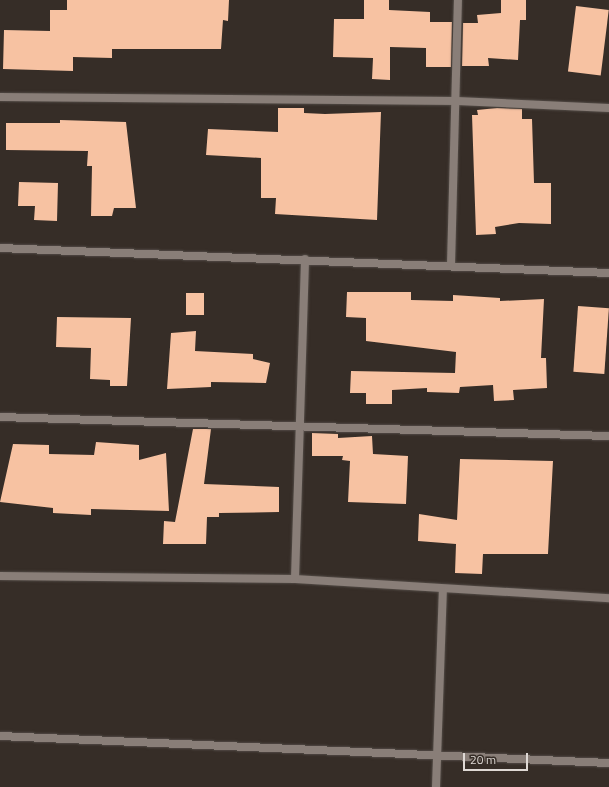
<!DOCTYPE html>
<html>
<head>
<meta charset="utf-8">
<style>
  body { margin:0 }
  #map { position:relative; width:609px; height:787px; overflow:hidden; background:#362d27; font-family:"Titillium Web",sans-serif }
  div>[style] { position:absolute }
  .building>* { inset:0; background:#f7c2a2; transform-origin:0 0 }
  .roads { filter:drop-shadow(0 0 1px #534c47) drop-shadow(0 0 1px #534c47) }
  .minor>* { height:8px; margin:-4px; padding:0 4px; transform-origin:4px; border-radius:4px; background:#897e78 }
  span { translate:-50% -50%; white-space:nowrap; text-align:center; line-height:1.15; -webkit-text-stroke:4px #362d27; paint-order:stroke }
  .scale { position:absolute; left:463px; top:753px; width:65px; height:18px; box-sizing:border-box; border:2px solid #dfd9d5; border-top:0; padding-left:5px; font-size:12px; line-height:14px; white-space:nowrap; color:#dfd9d5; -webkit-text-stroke:3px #362d27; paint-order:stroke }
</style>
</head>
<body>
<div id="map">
  <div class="building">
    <i style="clip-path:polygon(67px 0,229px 0,228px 21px,223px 20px,221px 49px,112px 49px,112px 58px,73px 57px,73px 71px,3px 69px,4px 30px,50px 31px,50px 10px,67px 10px)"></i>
    <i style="clip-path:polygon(364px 0,389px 0,389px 10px,430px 12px,430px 22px,452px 22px,451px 67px,426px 67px,426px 48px,390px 47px,390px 80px,372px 79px,373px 58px,333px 57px,334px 19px,364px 19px)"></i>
    <i style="clip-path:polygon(501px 0,526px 0,526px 20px,520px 20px,518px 60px,488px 58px,489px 66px,462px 66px,463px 23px,478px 23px,477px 15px,501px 13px)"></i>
    <i style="left:576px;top:6px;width:33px;height:66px;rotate:7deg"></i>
    <i style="clip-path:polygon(278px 108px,304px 108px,304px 113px,325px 114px,381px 112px,377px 220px,275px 214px,276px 198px,261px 198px,261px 158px,206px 155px,208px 129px,278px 132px)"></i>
    <i style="clip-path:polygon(497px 108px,522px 109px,522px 119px,532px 119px,534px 183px,551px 183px,551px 224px,519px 223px,495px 227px,496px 234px,476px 235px,472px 115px,478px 115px,477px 110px)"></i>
    <i style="clip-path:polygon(60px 120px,126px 122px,136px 208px,114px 208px,112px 216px,91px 216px,92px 166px,87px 166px,88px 151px,6px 150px,6px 123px,60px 123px)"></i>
    <i style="clip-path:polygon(19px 182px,58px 183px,57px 221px,34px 220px,35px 206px,18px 206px)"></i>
    <i style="clip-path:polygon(347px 292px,411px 292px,411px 300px,453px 301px,453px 295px,500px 298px,500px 301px,544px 299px,541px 358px,546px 358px,547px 388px,513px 390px,514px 400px,494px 401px,493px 385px,460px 387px,459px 393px,427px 392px,427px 388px,392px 390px,392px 404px,366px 404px,366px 393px,350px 393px,351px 371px,455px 373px,456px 352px,366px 341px,366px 318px,346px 317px)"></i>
    <i style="left:204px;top:293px;width:22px;height:18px;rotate:90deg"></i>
    <i style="left:578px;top:306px;width:31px;height:66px;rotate:4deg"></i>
    <i style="clip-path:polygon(57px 317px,131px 318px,127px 386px,110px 386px,110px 380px,90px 379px,91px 348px,56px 347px)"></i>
    <i style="clip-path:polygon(196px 331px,195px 351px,253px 354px,253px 359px,270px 363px,266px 383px,211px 382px,211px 387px,167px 389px,171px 333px)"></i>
    <i style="clip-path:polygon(193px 429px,211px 429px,204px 484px,279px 487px,279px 512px,219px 513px,219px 517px,207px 517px,206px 544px,163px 544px,164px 521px,175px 522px)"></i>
    <i style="clip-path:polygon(312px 433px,338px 434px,338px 438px,372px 436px,373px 454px,408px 456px,406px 504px,348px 502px,350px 461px,342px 460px,343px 456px,312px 456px)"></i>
    <i style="clip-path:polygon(96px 442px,139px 445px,139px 460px,166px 453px,169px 511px,91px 509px,91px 515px,53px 513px,53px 508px,0 502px,13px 444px,49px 445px,49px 454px,94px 455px)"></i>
    <i style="clip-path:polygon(460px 459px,553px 461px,548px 554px,483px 554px,482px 574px,455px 573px,456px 544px,418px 541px,419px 514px,457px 520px)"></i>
  </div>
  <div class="roads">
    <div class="minor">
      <i style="left:0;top:97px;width:457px;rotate:0.5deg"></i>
      <i style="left:457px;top:101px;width:152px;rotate:2.6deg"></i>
      <i style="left:0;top:248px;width:610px;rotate:2.35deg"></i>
      <i style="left:451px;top:265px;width:265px;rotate:-88.5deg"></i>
      <i style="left:0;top:417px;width:609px;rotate:1.79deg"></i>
      <i style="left:0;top:576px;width:295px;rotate:0.6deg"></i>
      <i style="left:295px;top:579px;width:315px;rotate:3.5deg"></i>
      <i style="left:295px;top:579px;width:320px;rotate:-88.2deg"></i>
      <i style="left:0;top:736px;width:610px;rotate:2.54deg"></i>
      <i style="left:436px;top:787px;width:197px;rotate:-88deg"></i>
    </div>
  </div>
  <div class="scale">20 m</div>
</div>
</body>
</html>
